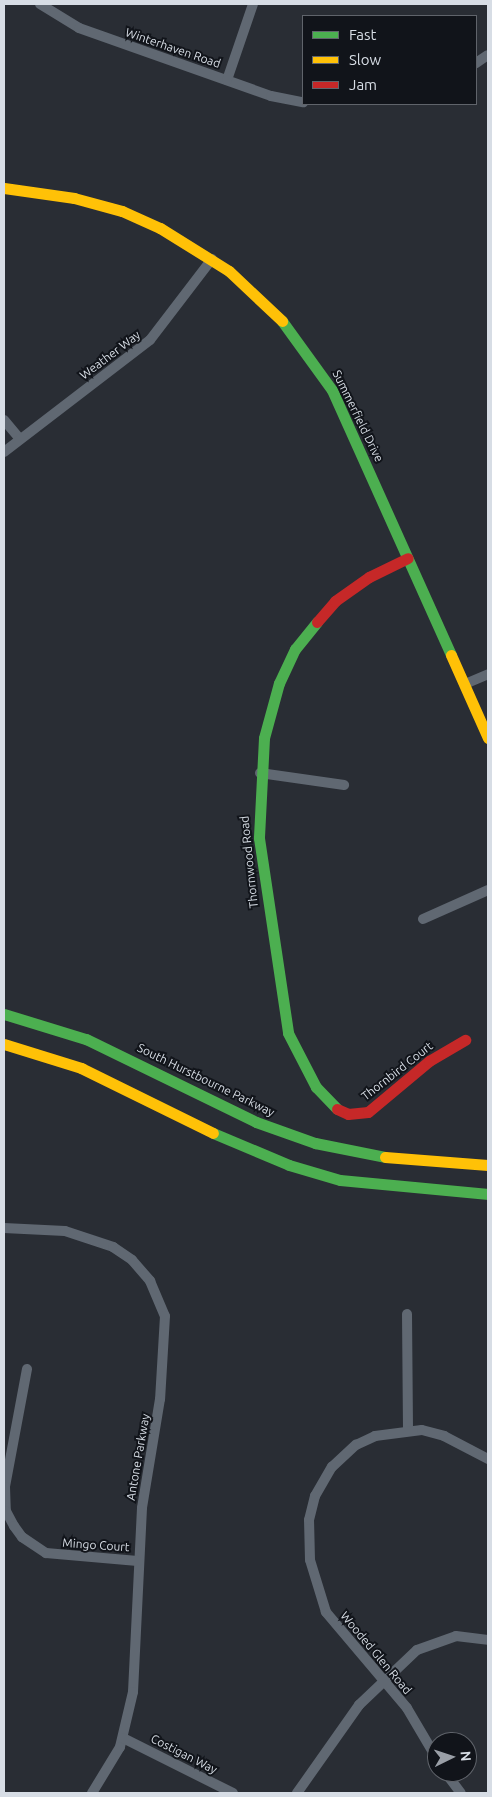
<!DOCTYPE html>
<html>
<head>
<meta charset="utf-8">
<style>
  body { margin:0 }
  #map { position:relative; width:492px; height:1797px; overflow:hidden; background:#292d34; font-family:Ubuntu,sans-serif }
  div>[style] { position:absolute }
  .street>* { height:10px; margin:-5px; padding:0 5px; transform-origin:5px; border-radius:5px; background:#606872 }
  .fast>* { height:11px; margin:-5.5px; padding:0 5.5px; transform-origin:5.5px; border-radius:5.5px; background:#4caf50 }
  .slow>* { height:11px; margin:-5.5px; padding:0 5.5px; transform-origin:5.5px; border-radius:5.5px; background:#ffc107 }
  .jam>* { height:11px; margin:-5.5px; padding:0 5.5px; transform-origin:5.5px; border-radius:5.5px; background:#c62828 }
  span { translate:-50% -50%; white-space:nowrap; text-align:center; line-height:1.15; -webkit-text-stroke:4px #11141a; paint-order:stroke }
  .street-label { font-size:12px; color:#d7dde5 }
  .frame { position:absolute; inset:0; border:5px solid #d7dde5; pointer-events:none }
  .legend { position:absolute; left:302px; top:15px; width:175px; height:90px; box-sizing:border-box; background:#11141a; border:1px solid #60646b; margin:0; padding:6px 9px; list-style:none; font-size:15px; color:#d7dde5 }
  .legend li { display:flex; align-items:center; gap:10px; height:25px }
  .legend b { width:25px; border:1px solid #60646b }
  .north { position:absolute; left:427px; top:1732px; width:50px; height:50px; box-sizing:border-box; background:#11141a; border:1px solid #60646b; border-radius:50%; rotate:86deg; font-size:14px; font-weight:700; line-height:20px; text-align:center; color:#d7dde5 }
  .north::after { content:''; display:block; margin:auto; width:18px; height:22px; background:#9a9fa7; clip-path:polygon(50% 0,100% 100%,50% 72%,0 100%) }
</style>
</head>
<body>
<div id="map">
  <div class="street">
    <i style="left:40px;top:4px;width:46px;rotate:31.6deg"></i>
    <i style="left:79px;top:28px;width:204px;rotate:19.5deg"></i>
    <i style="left:271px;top:96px;width:33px;rotate:11deg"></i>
    <i style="left:476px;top:63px;width:14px;rotate:-34deg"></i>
    <i style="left:227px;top:80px;width:80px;rotate:-71.1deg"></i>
    <i style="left:4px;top:420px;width:25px;rotate:50deg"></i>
    <i style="left:4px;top:452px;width:184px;rotate:-37.5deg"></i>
    <i style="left:150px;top:340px;width:102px;rotate:-52.6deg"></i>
    <i style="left:465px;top:684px;width:25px;rotate:-23deg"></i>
    <i style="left:260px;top:773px;width:85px;rotate:8.1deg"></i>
    <i style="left:423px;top:919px;width:71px;rotate:-24deg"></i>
    <i style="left:4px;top:1228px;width:61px;rotate:2.8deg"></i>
    <i style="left:65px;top:1231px;width:51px;rotate:18.4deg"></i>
    <i style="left:113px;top:1247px;width:23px;rotate:34deg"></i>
    <i style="left:132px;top:1260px;width:28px;rotate:49deg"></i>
    <i style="left:150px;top:1281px;width:38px;rotate:67deg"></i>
    <i style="left:165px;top:1316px;width:83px;rotate:93.4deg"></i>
    <i style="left:160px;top:1399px;width:110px;rotate:99.4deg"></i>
    <i style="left:142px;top:1508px;width:184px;rotate:92.8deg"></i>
    <i style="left:133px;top:1692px;width:57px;rotate:103.3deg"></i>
    <i style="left:120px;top:1747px;width:54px;rotate:121.3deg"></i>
    <i style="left:407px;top:1314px;width:116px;rotate:89.5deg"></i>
    <i style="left:27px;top:1369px;width:120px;rotate:100.6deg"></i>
    <i style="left:5px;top:1487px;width:24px;rotate:88deg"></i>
    <i style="left:6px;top:1511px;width:17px;rotate:62deg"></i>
    <i style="left:14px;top:1526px;width:14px;rotate:54deg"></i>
    <i style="left:22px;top:1537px;width:29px;rotate:34deg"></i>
    <i style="left:46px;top:1553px;width:92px;rotate:5deg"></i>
    <i style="left:123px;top:1738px;width:123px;rotate:26.6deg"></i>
    <i style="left:437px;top:1759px;width:59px;rotate:-120.5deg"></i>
    <i style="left:407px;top:1708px;width:126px;rotate:-130.2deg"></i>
    <i style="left:326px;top:1612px;width:54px;rotate:-107.1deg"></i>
    <i style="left:310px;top:1560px;width:40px;rotate:-91.4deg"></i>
    <i style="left:309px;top:1520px;width:25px;rotate:-76deg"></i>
    <i style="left:315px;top:1496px;width:34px;rotate:-60deg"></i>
    <i style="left:332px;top:1467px;width:33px;rotate:-43deg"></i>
    <i style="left:356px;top:1445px;width:21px;rotate:-25deg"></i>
    <i style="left:375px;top:1436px;width:47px;rotate:-7.3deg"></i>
    <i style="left:422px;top:1430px;width:23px;rotate:15deg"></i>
    <i style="left:444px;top:1436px;width:50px;rotate:27.6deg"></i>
    <i style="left:445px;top:1772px;width:26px;rotate:53deg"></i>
    <i style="left:297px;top:1793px;width:108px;rotate:-54.8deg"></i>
    <i style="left:359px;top:1705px;width:80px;rotate:-43.5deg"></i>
    <i style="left:417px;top:1650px;width:41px;rotate:-19.7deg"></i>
    <i style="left:456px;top:1636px;width:32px;rotate:7deg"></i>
  </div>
  <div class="fast">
    <i style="left:282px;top:321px;width:85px;rotate:54.1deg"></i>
    <i style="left:332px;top:390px;width:290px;rotate:65.8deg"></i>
    <i style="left:317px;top:622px;width:35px;rotate:129deg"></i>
    <i style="left:295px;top:649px;width:38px;rotate:115deg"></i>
    <i style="left:279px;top:683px;width:57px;rotate:105.3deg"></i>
    <i style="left:264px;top:738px;width:100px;rotate:92.9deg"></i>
    <i style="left:259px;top:838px;width:197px;rotate:81.5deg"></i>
    <i style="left:288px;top:1033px;width:61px;rotate:62.6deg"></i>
    <i style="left:316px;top:1087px;width:30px;rotate:46deg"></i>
    <i style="left:4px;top:1014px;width:86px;rotate:17deg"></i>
    <i style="left:86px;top:1039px;width:189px;rotate:26deg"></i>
    <i style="left:256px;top:1122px;width:63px;rotate:19.6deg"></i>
    <i style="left:315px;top:1143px;width:71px;rotate:11.3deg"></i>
    <i style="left:213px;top:1133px;width:82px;rotate:22.8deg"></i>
    <i style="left:289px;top:1165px;width:53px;rotate:16.4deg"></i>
    <i style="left:340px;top:1180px;width:149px;rotate:5.4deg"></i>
  </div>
  <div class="slow">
    <i style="left:4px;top:188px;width:71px;rotate:8.1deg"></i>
    <i style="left:74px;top:198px;width:50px;rotate:15.2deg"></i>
    <i style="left:122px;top:211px;width:42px;rotate:24.1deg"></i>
    <i style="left:160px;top:228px;width:81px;rotate:31.9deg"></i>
    <i style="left:229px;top:271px;width:73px;rotate:43.3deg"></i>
    <i style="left:451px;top:655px;width:91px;rotate:66deg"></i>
    <i style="left:4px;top:1044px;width:81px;rotate:17.3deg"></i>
    <i style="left:81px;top:1068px;width:147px;rotate:26.2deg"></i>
    <i style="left:385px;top:1157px;width:103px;rotate:4.4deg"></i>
  </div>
  <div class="jam">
    <i style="left:317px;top:622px;width:28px;rotate:-49deg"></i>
    <i style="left:335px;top:601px;width:42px;rotate:-35.2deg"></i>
    <i style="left:369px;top:577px;width:43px;rotate:-26deg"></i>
    <i style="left:337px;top:1109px;width:12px;rotate:24deg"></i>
    <i style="left:348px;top:1114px;width:20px;rotate:-6deg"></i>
    <i style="left:368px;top:1112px;width:80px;rotate:-39.9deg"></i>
    <i style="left:429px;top:1061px;width:42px;rotate:-30.3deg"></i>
  </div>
  <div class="street-label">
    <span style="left:173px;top:48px;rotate:19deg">Winterhaven Road</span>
    <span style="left:110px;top:355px;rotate:-37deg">Weather Way</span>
    <span style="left:358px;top:416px;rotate:64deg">Summerfield Drive</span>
    <span style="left:249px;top:862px;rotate:-96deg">Thornwood Road</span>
    <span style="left:397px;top:1071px;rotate:-38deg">Thornbird Court</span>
    <span style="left:206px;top:1080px;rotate:26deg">South Hurstbourne Parkway</span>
    <span style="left:138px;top:1457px;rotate:-80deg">Antone Parkway</span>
    <span style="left:96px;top:1545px;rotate:4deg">Mingo Court</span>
    <span style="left:376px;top:1653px;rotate:50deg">Wooded Glen Road</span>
    <span style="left:184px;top:1754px;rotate:27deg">Costigan Way</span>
  </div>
  <div class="frame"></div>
  <ul class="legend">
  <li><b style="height:6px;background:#4caf50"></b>Fast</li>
  <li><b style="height:6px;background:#ffc107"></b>Slow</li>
  <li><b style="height:6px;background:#c62828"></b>Jam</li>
  </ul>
  <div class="north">N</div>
</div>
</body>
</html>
